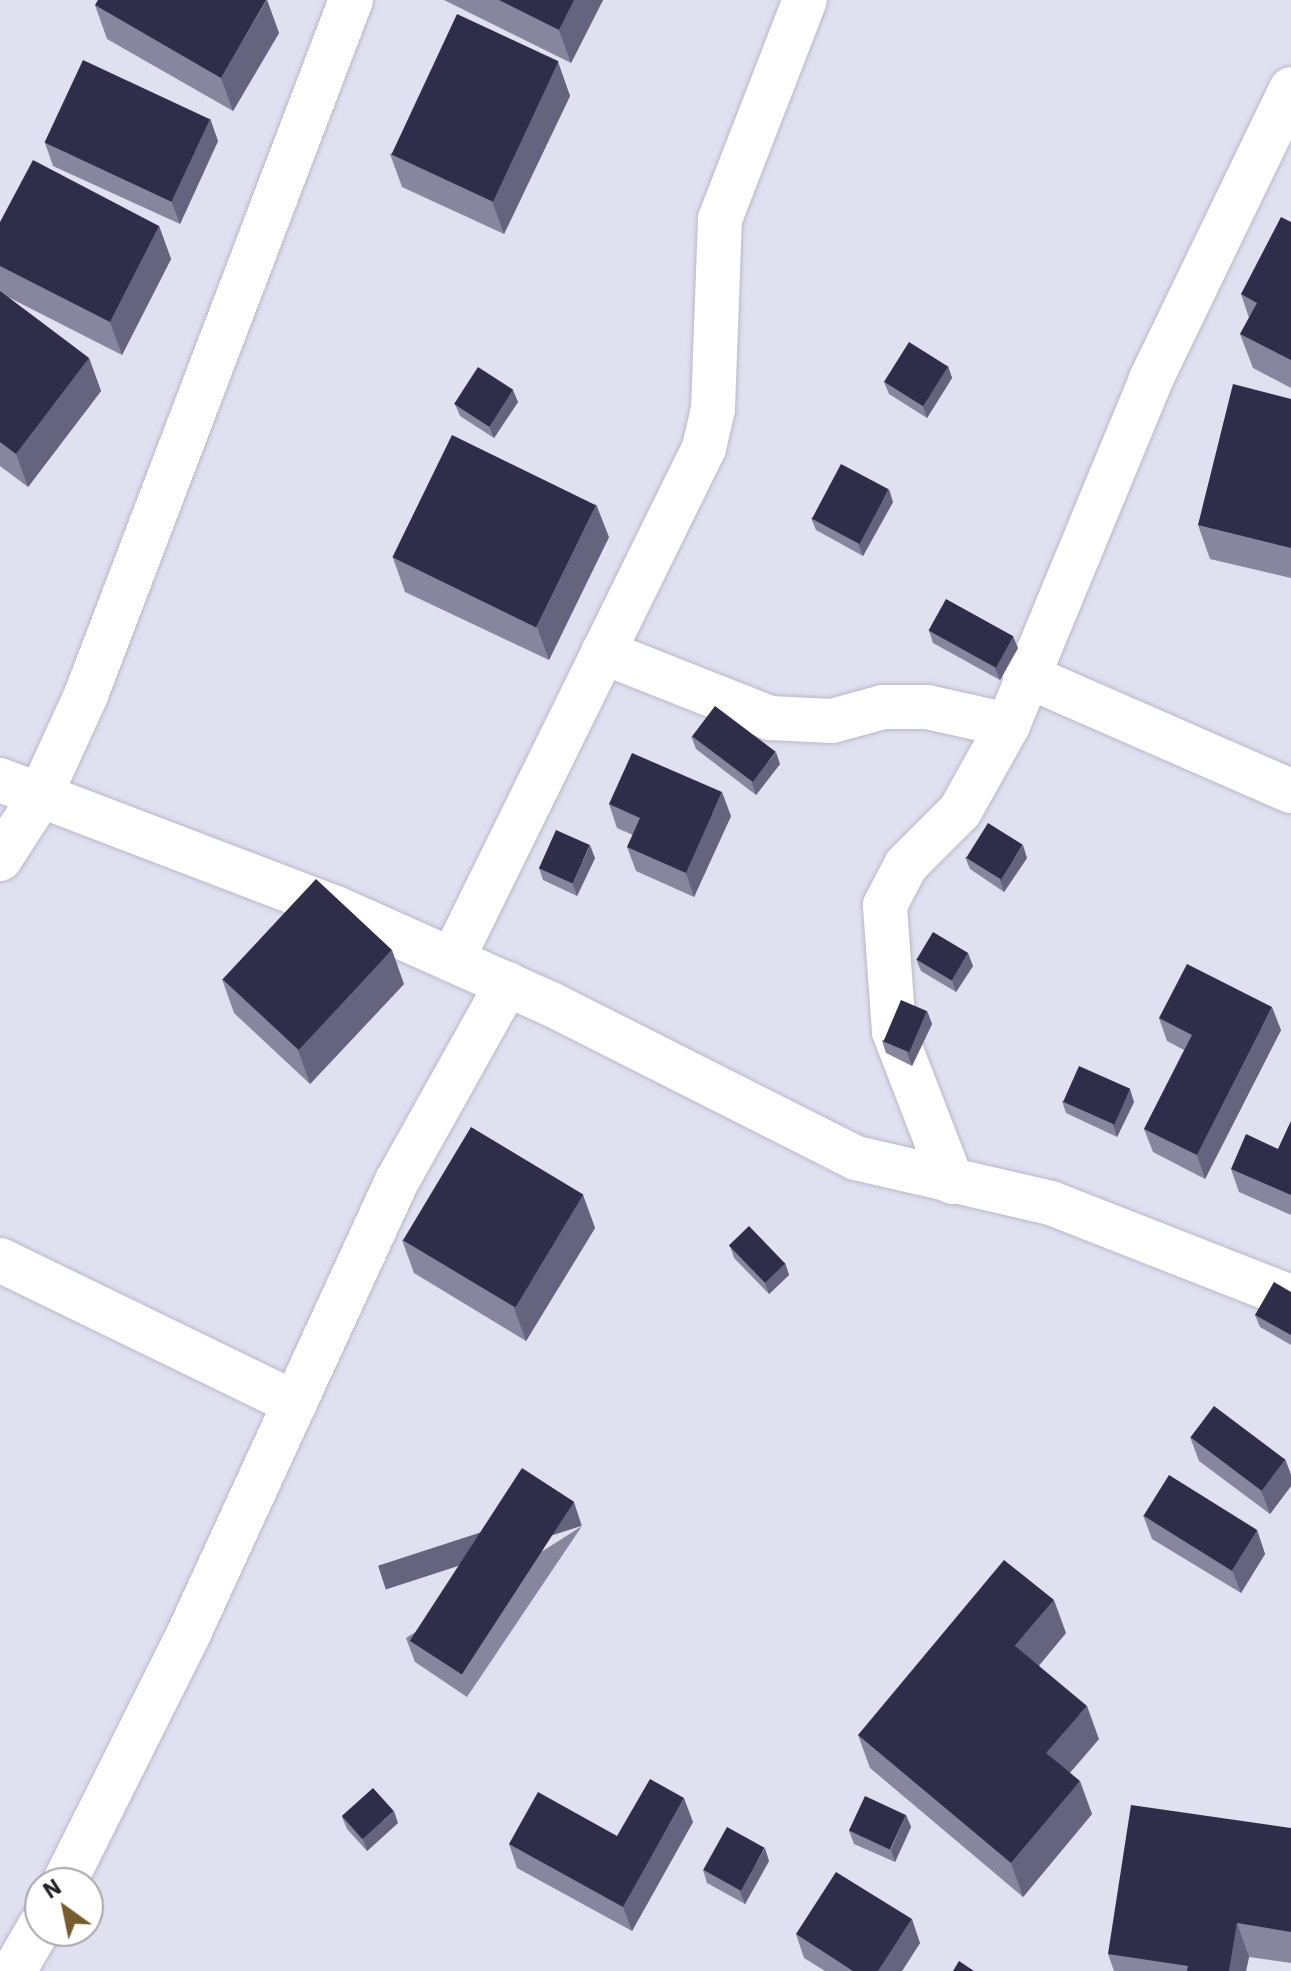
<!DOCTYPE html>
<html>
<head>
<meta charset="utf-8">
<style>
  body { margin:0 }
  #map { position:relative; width:1291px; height:1971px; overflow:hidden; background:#e1e0f1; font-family:"IBM Plex Sans",sans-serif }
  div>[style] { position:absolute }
  .roads { filter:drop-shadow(0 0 2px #b9b8c8) drop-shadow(0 0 2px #b9b8c8) }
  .minor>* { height:44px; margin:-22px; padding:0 22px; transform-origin:22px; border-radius:22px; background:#fff }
  .wall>* { inset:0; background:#88869e }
  .shaded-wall>* { inset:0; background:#65637d; transform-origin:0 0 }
  .building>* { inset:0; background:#302d4b; transform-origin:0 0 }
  span { translate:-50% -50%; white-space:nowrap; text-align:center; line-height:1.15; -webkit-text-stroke:8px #fff; paint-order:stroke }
  .north { position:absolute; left:24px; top:1867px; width:80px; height:80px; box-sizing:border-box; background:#fff; border:2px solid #a7a7a9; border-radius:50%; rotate:327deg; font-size:22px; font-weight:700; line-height:32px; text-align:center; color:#222227 }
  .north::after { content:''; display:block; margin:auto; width:28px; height:36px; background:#765c2e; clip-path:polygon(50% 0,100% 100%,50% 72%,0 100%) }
</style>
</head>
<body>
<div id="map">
  <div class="roads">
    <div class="minor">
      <i style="left:603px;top:652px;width:180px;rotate:21.6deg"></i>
      <i style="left:770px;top:718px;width:62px;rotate:2.8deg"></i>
      <i style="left:832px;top:721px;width:53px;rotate:-15.4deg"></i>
      <i style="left:883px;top:707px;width:44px"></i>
      <i style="left:927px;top:707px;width:83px;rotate:12.5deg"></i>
      <i style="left:1025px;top:675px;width:290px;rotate:23.6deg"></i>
      <i style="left:0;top:780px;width:360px;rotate:20.9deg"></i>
      <i style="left:336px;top:908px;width:235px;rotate:24.1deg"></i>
      <i style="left:551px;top:1004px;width:342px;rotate:26.8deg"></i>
      <i style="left:856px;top:1158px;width:200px;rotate:13deg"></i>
      <i style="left:1051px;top:1203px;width:258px;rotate:21.4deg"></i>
      <i style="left:0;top:859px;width:70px;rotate:-57.2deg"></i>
      <i style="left:38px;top:800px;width:115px;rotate:-65.4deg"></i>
      <i style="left:86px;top:695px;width:744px;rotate:-69.13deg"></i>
      <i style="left:452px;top:960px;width:571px;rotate:-63.79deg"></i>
      <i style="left:704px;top:448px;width:40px;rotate:-77deg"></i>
      <i style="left:713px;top:409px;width:190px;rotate:-87.9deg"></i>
      <i style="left:720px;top:219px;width:235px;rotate:-68.8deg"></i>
      <i style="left:952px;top:1182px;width:161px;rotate:-111.1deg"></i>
      <i style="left:894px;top:1032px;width:127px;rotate:-94.1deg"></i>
      <i style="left:885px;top:905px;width:45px;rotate:-62.3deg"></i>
      <i style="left:906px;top:865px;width:76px;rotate:-45deg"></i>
      <i style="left:960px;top:811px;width:98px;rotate:-60.8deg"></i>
      <i style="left:1008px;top:725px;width:374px;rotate:-67.5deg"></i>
      <i style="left:1151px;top:379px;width:322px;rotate:-64.2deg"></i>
      <i style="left:0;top:1260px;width:328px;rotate:25.9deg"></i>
      <i style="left:64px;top:1883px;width:280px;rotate:-63.4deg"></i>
      <i style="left:189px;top:1633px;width:498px;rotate:-65.3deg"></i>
      <i style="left:397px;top:1181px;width:226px;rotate:-60.8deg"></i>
      <i style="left:14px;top:1971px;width:52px;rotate:-60deg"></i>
    </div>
  </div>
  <div class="wall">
    <i style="clip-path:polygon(267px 0,279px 33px,233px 111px,107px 39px,95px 5px)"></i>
    <i style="clip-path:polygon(444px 0,603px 0,571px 63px)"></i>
    <i style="clip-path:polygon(558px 62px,570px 96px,504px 234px,402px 187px,390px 154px)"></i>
    <i style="clip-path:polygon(218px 141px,180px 224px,53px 166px,45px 143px)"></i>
    <i style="clip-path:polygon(0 222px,159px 226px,171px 259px,122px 355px,8px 297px,89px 358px,101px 391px,28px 487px,0 466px)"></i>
    <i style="clip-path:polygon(1291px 222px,1291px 388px,1253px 368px,1240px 334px,1249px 318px,1241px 294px)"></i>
    <i style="clip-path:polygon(948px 366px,952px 378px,927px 418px,889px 394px,884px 382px)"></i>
    <i style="clip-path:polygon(1291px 399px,1291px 578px,1210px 559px,1198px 525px)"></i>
    <i style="clip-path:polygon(518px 402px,494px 438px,460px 416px,455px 404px)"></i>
    <i style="clip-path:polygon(893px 502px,863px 556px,816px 530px,811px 518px)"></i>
    <i style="clip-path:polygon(609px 537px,549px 660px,405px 592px,393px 558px)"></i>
    <i style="clip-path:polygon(929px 631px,1018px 648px,1000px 680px,933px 643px)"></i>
    <i style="clip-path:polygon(691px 736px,780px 764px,756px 795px,696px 749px)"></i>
    <i style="clip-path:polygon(609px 804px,731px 816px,694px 897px,636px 871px,627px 847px,633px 835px,617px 828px)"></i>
    <i style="clip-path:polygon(965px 857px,1027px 858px,1004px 892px,970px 869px)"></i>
    <i style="clip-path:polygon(595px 858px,577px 896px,543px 880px,539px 868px)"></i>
    <i style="clip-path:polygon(916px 959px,973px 966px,956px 992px,921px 971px)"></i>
    <i style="clip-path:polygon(222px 979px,404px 984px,310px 1084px,234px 1013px)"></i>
    <i style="clip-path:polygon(927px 1011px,932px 1024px,912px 1066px,886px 1053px,882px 1041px)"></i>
    <i style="clip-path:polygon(1159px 1018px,1281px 1030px,1205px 1179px,1153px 1152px,1144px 1129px,1184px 1050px,1167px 1041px)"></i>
    <i style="clip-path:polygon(1062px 1101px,1134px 1102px,1117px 1137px,1066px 1113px)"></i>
    <i style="clip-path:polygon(1291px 1121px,1291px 1215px,1239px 1192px,1231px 1169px,1278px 1149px)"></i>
    <i style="clip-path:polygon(583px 1195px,595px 1228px,526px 1341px,414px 1273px,402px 1240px)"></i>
    <i style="clip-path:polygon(730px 1246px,785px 1263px,789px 1275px,769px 1294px,734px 1258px)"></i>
    <i style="clip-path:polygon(1291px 1292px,1291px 1345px,1260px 1327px,1255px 1315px)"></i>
    <i style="clip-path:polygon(1190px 1437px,1285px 1459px,1291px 1475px,1291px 1486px,1270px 1514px,1199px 1461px)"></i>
    <i style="clip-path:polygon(1143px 1515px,1257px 1530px,1265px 1554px,1241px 1593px,1152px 1539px)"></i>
    <i style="clip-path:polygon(582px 1526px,467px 1697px,415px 1662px,406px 1638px)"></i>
    <i style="clip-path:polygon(1066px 1633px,1039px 1666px,1099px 1739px,1070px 1773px,1092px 1814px,1023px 1897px,870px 1768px,858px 1735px)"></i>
    <i style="clip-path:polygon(906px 1815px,911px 1827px,895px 1862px,854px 1844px,849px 1831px)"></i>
    <i style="clip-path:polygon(342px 1817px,398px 1823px,367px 1851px,347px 1829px)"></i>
    <i style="clip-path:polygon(693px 1822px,632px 1931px,517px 1868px,509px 1844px,617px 1836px)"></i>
    <i style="clip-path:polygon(1291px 1828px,1291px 1963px,1249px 1957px,1246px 1971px,1114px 1971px,1108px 1954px)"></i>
    <i style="clip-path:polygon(769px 1861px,745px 1904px,707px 1883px,703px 1870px)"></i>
    <i style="clip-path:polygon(796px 1934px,920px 1943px,902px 1971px,825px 1971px,804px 1958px)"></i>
  </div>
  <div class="shaded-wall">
    <i style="clip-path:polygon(267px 0,279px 33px,233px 111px,221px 78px)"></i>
    <i style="clip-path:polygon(574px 0,603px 0,571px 63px,559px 30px)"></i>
    <i style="clip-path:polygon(558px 62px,570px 96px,504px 234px,492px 201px)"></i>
    <i style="clip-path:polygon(210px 118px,218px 141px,180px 224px,171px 200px)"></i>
    <i style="clip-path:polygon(159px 226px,171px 259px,122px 355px,110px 322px)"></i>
    <i style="clip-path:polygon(89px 358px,101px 391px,28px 487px,16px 454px)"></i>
    <i style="clip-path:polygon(948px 366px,952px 378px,927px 418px,923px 406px)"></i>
    <i style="clip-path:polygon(513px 390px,518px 402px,494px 438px,489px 426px)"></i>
    <i style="clip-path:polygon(889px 489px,893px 502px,863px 556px,858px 544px)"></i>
    <i style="clip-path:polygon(596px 504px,609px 537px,549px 660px,537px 627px)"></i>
    <i style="clip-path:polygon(1013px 636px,1018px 648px,1000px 680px,995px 668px)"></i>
    <i style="clip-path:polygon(776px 752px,780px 764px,756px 795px,752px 783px)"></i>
    <i style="clip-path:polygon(722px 792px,731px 816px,694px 897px,686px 873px)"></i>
    <i style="clip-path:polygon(590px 845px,595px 858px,577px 896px,573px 884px)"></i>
    <i style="clip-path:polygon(1023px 845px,1027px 858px,1004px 892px,1000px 880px)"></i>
    <i style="clip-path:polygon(392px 950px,404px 984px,310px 1084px,298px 1050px)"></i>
    <i style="clip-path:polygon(968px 953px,973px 966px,956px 992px,952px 980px)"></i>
    <i style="clip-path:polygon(1272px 1007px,1281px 1030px,1205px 1179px,1197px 1155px)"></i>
    <i style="clip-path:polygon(927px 1011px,932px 1024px,912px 1066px,907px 1053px)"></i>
    <i style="clip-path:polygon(1130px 1089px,1134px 1102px,1117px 1137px,1113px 1124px)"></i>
    <i style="clip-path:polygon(583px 1195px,595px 1228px,526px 1341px,514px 1308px)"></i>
    <i style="clip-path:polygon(785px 1263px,789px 1275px,769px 1294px,765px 1282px)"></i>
    <i style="clip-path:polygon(1285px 1459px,1291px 1475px,1291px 1486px,1270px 1514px,1261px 1490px)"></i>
    <i style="left:574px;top:1502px;width:25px;height:206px;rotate:72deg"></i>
    <i style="clip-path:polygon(1257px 1530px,1265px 1554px,1241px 1593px,1232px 1570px)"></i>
    <i style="clip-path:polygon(1054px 1600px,1066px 1633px,1027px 1679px,1015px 1646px)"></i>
    <i style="clip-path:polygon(1087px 1706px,1099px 1739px,1058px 1786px,1046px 1753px)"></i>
    <i style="clip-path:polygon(1080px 1781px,1092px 1814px,1023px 1897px,1011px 1863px)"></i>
    <i style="clip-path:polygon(684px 1798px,693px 1822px,632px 1931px,623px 1907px)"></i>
    <i style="clip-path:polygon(394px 1811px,398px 1823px,367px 1851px,363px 1839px)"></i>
    <i style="clip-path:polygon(906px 1815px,911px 1827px,895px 1862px,891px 1850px)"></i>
    <i style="clip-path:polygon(765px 1848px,769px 1861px,745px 1904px,740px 1891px)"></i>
    <i style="clip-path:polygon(912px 1919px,920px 1943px,902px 1971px,878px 1971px)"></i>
    <i style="clip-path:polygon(1237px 1923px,1249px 1957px,1246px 1971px,1229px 1971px)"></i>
  </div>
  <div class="building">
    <i style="clip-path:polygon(98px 0,266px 0,221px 78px,95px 5px)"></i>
    <i style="clip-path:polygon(499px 0,574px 0,559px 30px)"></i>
    <i style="left:457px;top:14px;width:112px;height:155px;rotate:25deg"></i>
    <i style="left:83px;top:60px;width:140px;height:91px;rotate:25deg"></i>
    <i style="clip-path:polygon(33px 160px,159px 226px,110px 322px,0 266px,0 222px)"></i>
    <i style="clip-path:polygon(1281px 217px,1291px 222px,1291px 360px,1240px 334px,1257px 303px,1241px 294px)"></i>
    <i style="clip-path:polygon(0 291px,89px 358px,16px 454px,0 442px)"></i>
    <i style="left:909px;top:342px;width:46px;height:47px;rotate:32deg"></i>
    <i style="left:478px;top:367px;width:42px;height:44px;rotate:33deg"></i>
    <i style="clip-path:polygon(1233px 384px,1291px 399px,1291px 548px,1198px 525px)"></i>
    <i style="left:452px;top:435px;width:160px;height:136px;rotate:26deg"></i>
    <i style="left:841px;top:464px;width:54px;height:62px;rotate:28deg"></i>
    <i style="left:946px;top:599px;width:77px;height:36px;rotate:29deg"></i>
    <i style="left:715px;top:706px;width:76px;height:38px;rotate:37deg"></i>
    <i style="clip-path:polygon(632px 753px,722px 792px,686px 873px,627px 847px,640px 818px,609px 804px)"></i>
    <i style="left:988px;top:823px;width:41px;height:41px;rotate:32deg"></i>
    <i style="left:556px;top:830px;width:37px;height:42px;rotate:24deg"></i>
    <i style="left:316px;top:879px;width:104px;height:137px;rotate:43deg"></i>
    <i style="left:933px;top:932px;width:41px;height:32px;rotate:31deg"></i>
    <i style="clip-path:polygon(1187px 964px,1272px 1007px,1197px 1155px,1144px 1129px,1192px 1035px,1159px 1018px)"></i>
    <i style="left:901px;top:1000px;width:28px;height:45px;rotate:23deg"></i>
    <i style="left:1079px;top:1066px;width:56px;height:39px;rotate:24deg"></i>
    <i style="clip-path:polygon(1291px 1121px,1291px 1195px,1231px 1169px,1246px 1134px,1278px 1149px)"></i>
    <i style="left:471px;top:1127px;width:131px;height:132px;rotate:31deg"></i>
    <i style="left:749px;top:1226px;width:52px;height:28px;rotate:46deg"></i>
    <i style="clip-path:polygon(1274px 1282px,1291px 1292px,1291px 1335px,1255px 1315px)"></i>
    <i style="left:1214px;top:1406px;width:89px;height:39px;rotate:37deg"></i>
    <i style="left:522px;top:1468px;width:62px;height:206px;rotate:33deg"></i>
    <i style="left:1169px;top:1475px;width:104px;height:48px;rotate:32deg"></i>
    <i style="clip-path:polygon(1004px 1560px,1054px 1600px,1015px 1646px,1087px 1706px,1046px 1753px,1080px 1781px,1011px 1863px,858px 1735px)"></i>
    <i style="clip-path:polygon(650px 1779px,684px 1798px,623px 1907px,509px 1844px,538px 1792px,617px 1836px)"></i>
    <i style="left:373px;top:1788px;width:31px;height:42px;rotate:48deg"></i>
    <i style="left:865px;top:1796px;width:45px;height:38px;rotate:25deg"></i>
    <i style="clip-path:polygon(1131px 1805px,1291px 1828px,1291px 1932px,1237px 1923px,1229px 1971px,1187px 1971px,1188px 1966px,1108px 1954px)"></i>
    <i style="left:727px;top:1827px;width:43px;height:49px;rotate:29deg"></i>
    <i style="clip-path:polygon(836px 1872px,912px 1919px,878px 1971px,853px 1971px,796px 1934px)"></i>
    <i style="clip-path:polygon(959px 1961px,974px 1971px,953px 1971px)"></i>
  </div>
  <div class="north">N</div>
</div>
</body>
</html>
